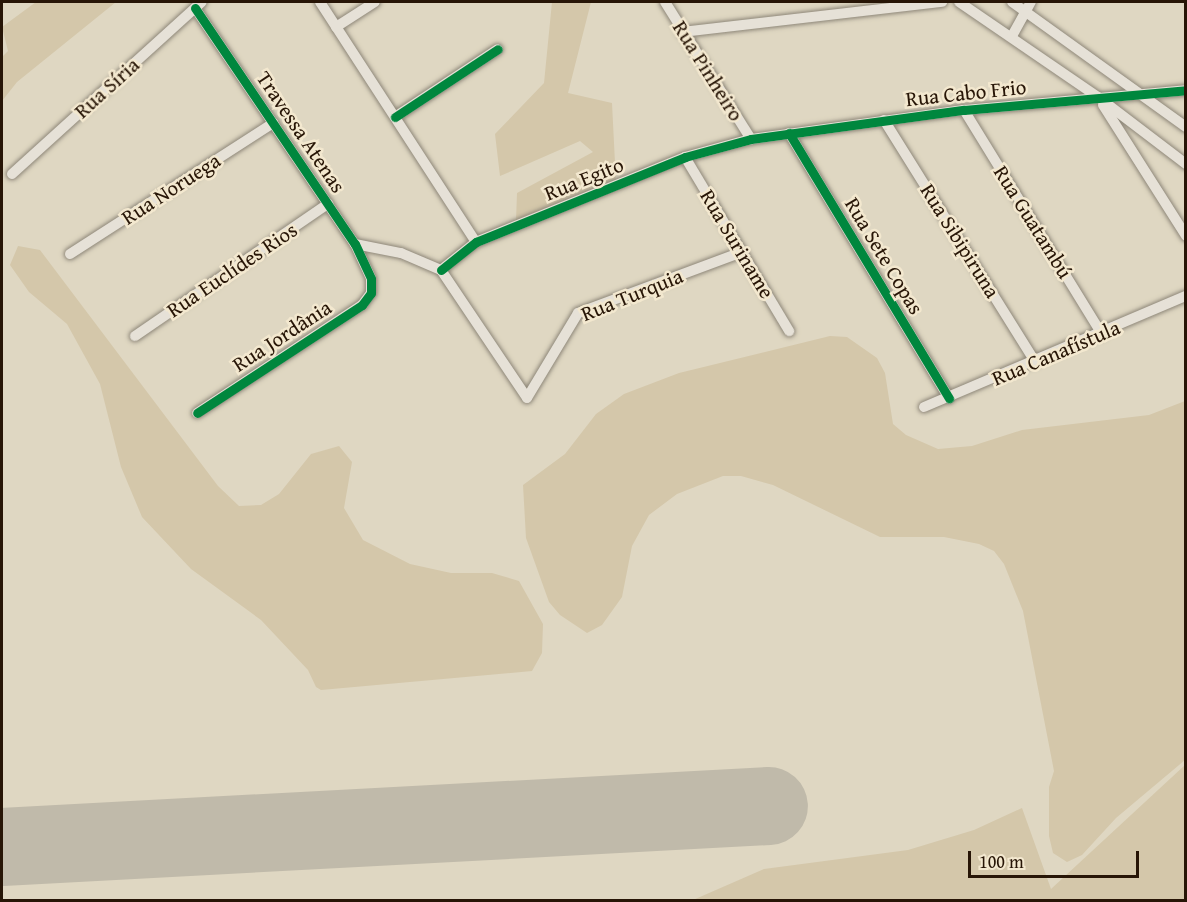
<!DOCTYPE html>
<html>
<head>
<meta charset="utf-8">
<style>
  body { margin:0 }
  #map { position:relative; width:1187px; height:902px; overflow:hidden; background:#dfd7c2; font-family:"Gentium Book Plus",serif }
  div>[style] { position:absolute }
  .green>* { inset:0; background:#d4c7aa }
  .runway>* { height:78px; margin:-39px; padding:0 39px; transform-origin:39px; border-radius:39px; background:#c0baaa }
  .roads { filter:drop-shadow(0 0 2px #8e8779) drop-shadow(0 0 2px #8e8779) }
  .street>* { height:10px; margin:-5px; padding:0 5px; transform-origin:5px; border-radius:5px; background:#e6e1d7 }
  .cycleway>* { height:9px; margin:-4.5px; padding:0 4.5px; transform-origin:4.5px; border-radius:4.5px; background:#00873e }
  span { translate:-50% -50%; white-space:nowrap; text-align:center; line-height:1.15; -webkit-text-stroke:5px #f3e8cf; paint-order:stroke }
  .street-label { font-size:21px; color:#271506 }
  .frame { position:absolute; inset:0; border:3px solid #271506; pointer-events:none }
  .scale { position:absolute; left:968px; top:851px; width:171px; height:27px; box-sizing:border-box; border:3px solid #271506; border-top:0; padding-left:8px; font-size:18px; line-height:21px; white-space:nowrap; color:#271506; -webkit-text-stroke:4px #f3e8cf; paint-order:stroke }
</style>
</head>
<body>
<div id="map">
  <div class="green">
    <i style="clip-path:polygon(36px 2px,116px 2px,17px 82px,2px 101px,2px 57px,8px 51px,2px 27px)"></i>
    <i style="clip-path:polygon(552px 2px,591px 2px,568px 93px,612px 103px,616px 183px,516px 221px,517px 193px,593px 152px,580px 141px,500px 176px,495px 134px,544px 83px)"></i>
    <i style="clip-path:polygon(18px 246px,40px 250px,218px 486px,239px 506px,261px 505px,279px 494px,311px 454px,339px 446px,352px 462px,344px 508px,363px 540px,410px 564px,451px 573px,492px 573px,519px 581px,543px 624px,542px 653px,532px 671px,321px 690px,316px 687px,308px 670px,261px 620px,191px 569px,142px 517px,121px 467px,100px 384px,67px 324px,29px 292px,10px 265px)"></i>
    <i style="clip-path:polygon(830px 336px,847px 337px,877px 358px,885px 373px,893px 424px,906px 435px,938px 449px,972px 446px,1022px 430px,1149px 415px,1185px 401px,1185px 760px,1116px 818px,1082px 855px,1067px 862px,1053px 853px,1049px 836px,1049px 787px,1054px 771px,1023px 611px,1004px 564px,994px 551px,979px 544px,944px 537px,880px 537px,773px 485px,741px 476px,723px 476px,677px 494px,649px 515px,632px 546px,622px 597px,602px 625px,587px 633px,560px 615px,549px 602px,526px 538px,523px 485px,565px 454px,596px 414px,624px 394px,679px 373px)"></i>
    <i style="clip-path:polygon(1185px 765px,1185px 900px,693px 900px,764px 869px,908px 850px,974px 830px,1022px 808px,1051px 889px)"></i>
  </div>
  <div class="runway">
    <i style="left:2px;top:847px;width:768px;rotate:-3.06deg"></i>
  </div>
  <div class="roads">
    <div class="street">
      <i style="left:320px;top:2px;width:286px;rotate:57deg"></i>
      <i style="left:665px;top:2px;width:162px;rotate:57.9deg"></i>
      <i style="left:959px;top:2px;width:168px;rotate:34.4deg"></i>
      <i style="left:1098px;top:97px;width:111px;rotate:37.3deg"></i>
      <i style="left:1012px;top:2px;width:214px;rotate:35.7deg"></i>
      <i style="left:195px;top:8px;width:285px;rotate:55.9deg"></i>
      <i style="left:355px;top:244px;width:38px;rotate:65deg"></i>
      <i style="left:371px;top:279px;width:14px;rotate:90deg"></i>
      <i style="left:371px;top:293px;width:15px;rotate:127deg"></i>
      <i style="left:362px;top:305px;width:197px;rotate:146.8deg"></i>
      <i style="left:336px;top:27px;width:46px;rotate:-32.7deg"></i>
      <i style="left:682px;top:32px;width:262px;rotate:-6.6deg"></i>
      <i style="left:1012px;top:36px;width:39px;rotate:-61deg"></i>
      <i style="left:1103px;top:105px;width:155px;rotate:57.6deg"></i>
      <i style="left:964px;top:110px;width:263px;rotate:58.4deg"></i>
      <i style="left:395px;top:117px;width:123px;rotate:-33.4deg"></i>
      <i style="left:884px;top:120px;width:285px;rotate:58deg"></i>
      <i style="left:789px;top:133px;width:310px;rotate:58.9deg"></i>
      <i style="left:685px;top:157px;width:203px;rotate:59.1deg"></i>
      <i style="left:12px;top:174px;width:256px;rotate:-42.2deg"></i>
      <i style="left:355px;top:244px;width:47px;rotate:11.1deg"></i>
      <i style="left:401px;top:253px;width:43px;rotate:23deg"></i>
      <i style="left:441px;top:270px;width:154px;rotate:56.1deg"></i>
      <i style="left:527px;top:398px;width:99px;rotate:-59deg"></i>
      <i style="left:578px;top:313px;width:175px;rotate:-20.4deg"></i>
      <i style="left:70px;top:254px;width:242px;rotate:-32.8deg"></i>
      <i style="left:441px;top:270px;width:45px;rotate:-38.7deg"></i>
      <i style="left:476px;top:242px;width:226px;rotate:-22.1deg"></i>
      <i style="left:685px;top:157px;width:68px;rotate:-15.3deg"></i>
      <i style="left:751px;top:139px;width:215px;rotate:-7.8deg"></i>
      <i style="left:964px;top:110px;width:223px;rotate:-5.1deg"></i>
      <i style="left:135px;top:336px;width:234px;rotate:-34.4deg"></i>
      <i style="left:924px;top:407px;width:285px;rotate:-23deg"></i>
    </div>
  </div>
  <div class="cycleway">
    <i style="left:195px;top:8px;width:285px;rotate:55.9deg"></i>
    <i style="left:355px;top:244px;width:38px;rotate:65deg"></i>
    <i style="left:371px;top:279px;width:14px;rotate:90deg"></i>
    <i style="left:371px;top:293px;width:15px;rotate:127deg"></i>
    <i style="left:362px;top:305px;width:197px;rotate:146.8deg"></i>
    <i style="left:395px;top:117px;width:123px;rotate:-33.4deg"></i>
    <i style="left:789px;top:133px;width:310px;rotate:58.9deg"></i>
    <i style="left:441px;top:270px;width:45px;rotate:-38.7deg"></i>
    <i style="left:476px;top:242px;width:226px;rotate:-22.1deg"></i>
    <i style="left:685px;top:157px;width:68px;rotate:-15.3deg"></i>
    <i style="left:751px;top:139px;width:215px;rotate:-7.8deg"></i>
    <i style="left:964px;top:110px;width:223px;rotate:-5.1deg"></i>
  </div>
  <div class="street-label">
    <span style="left:708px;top:71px;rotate:58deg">Rua Pinheiro</span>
    <span style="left:107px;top:88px;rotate:-42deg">Rua Síria</span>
    <span style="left:966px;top:93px;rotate:-6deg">Rua Cabo Frio</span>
    <span style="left:301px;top:132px;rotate:56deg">Travessa Atenas</span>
    <span style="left:584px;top:179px;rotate:-22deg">Rua Egito</span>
    <span style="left:171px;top:189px;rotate:-33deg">Rua Noruega</span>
    <span style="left:1033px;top:222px;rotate:58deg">Rua Guatambú</span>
    <span style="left:960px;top:241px;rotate:58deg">Rua Sibipiruna</span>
    <span style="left:737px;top:244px;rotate:59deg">Rua Suriname</span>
    <span style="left:884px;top:256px;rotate:59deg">Rua Sete Copas</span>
    <span style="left:232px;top:270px;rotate:-34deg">Rua Euclídes Rios</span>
    <span style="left:632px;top:295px;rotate:-22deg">Rua Turquia</span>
    <span style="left:282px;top:336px;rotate:-33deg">Rua Jordânia</span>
    <span style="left:1056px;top:353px;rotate:-23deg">Rua Canafístula</span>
  </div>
  <div class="frame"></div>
  <div class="scale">100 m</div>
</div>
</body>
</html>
